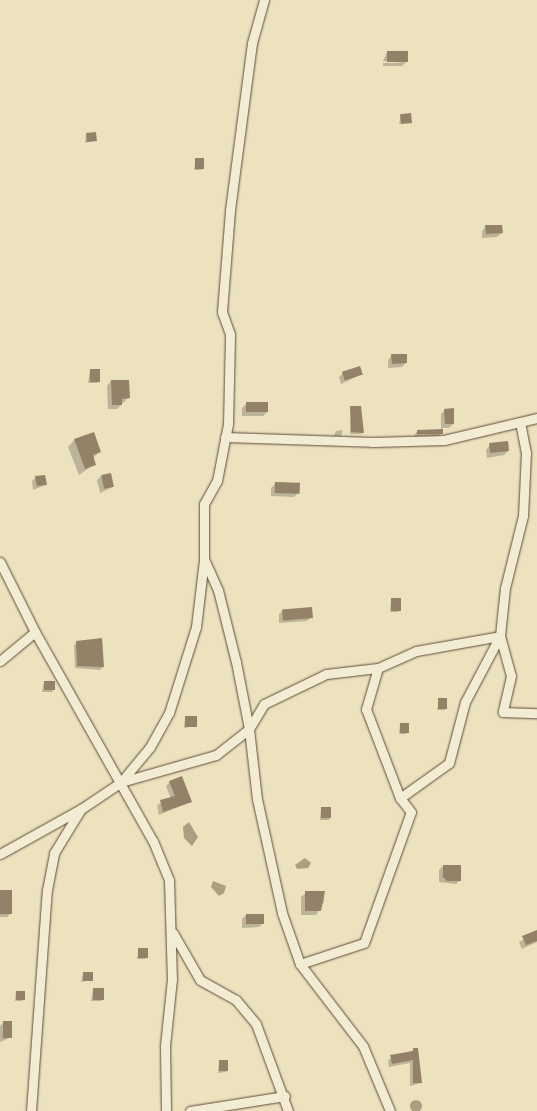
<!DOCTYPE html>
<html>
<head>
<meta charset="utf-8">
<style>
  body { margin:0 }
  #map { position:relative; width:537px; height:1111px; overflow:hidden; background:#ece2be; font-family:"Gentium Book Plus",serif }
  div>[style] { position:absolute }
  .water>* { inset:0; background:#ad9d81 }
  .round { border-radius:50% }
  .shadow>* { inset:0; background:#0003 }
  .building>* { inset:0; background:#938168; transform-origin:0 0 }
  .roads { filter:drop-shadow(0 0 1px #614a37) drop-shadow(0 0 1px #614a37) }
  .street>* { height:9px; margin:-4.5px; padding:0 4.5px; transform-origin:4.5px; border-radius:4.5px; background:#f3ecd5 }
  span { translate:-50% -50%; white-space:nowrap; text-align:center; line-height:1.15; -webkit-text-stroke:5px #f3ecd5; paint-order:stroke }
</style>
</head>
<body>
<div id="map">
  <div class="water">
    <i style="clip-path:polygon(189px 822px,198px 837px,192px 846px,184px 838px,183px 827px)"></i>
    <i style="clip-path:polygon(305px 858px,311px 863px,308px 868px,297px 869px,295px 865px)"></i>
    <i style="clip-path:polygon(213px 881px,226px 886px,224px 893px,219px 896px,211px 887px)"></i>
    <i class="round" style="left:410px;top:1100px;width:12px;height:12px"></i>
  </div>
  <div class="shadow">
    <i style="clip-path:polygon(387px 52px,406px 62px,402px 66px,383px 66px,383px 63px,404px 63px,383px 61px)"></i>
    <i style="clip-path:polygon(401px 115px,410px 122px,399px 124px)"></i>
    <i style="clip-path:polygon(86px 135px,96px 140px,85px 143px)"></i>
    <i style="clip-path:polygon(196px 159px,203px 168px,201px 170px,194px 170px)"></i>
    <i style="clip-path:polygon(486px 226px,502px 233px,497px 237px,482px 238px,482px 231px)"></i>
    <i style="clip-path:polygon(392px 355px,406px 363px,402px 367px,388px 368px,388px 360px)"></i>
    <i style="clip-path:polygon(90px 370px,99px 381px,97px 383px,88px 383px)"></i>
    <i style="clip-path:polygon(343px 373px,362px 374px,341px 384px,339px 377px)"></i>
    <i style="clip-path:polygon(111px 381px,128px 398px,117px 409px,108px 409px,107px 386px)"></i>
    <i style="clip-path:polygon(247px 403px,267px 412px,263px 416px,242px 416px,242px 408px)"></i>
    <i style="clip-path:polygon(351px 407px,363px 432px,361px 434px,350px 434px)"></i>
    <i style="clip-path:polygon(445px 410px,453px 424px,449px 428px,442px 428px,442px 433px,438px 438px,413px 438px,417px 431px,441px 430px,441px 414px)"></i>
    <i style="clip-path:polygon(343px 430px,341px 436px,334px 436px,336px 431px)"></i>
    <i style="clip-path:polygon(93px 433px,100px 451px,93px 458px,95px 464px,79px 475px,68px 447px,74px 440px)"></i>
    <i style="clip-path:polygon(490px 445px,508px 451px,504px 455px,487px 458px,486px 450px)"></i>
    <i style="clip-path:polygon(101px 476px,113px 487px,100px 493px,97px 480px)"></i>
    <i style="clip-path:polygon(36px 477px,45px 485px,33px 490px,32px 481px)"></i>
    <i style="clip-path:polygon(275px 484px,299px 492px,294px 497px,271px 496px,271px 488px)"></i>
    <i style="clip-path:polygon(391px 600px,400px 610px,398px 612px,390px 612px)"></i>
    <i style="clip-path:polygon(283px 610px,311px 617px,307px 621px,279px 623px,279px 614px)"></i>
    <i style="clip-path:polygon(77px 643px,103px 667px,100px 670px,75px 668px,74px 645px)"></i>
    <i style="clip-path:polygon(44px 682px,53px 690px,52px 692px,42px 692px)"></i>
    <i style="clip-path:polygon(439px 700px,446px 708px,444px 710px,437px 710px)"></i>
    <i style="clip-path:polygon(185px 718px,196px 726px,184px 728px)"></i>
    <i style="clip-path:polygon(400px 724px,408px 732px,406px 734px,399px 734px)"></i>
    <i style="clip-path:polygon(170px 782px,190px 802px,159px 815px,157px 805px,171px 799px,166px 786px)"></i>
    <i style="clip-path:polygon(321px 808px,330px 818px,329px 820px,320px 820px)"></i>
    <i style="clip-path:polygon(443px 866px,460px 880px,456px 884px,439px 882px,439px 870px)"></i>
    <i style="clip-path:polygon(0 892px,11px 913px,7px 917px,0 917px)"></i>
    <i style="clip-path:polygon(324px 892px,324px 902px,316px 915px,301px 915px,301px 897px,306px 893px)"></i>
    <i style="clip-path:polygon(246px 915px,263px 923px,259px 927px,242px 928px,242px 919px)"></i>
    <i style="clip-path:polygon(537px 932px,537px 942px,522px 949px,519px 942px)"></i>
    <i style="clip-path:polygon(139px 949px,147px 957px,145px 959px,137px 959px)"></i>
    <i style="clip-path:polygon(83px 973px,92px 980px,81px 982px)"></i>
    <i style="clip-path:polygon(93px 989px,103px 999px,101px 1001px,91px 1001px)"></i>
    <i style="clip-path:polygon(16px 992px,24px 999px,22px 1001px,15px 1001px)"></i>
    <i style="clip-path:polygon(4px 1022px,12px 1037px,0 1042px,0 1026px)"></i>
    <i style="clip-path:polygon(417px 1049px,421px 1083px,410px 1086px,410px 1063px,389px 1067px,388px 1060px)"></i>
    <i style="clip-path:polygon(219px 1061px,227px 1071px,226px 1072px,218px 1073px)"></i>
  </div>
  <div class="building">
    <i style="left:387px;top:51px;width:21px;height:11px"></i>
    <i style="left:411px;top:113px;width:10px;height:11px;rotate:84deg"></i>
    <i style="left:96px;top:132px;width:9px;height:10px;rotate:84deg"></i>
    <i style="left:195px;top:158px;width:9px;height:11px"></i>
    <i style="clip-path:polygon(485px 225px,502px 225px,503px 233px,486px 234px)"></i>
    <i style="clip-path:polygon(391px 354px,407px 354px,407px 363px,392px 364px)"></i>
    <i style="left:360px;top:366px;width:9px;height:19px;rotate:72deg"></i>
    <i style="left:90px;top:369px;width:10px;height:13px"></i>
    <i style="clip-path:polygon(111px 380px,129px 380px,130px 398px,122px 399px,122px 405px,112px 405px)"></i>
    <i style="left:246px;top:402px;width:22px;height:10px"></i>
    <i style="clip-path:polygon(350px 406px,361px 406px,364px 433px,351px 432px)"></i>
    <i style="clip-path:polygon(454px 408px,454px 424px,445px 424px,444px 409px)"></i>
    <i style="clip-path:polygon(443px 429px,443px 434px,417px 434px,417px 430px)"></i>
    <i style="clip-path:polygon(94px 432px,101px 452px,93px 455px,96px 465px,85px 469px,74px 439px)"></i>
    <i style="left:508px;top:441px;width:10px;height:19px;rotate:84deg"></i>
    <i style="left:111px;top:473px;width:14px;height:10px;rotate:78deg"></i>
    <i style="clip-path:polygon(45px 475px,47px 485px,37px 486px,35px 476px)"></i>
    <i style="left:275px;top:482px;width:25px;height:11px;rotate:2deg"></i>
    <i style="left:401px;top:598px;width:13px;height:10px;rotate:90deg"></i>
    <i style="left:312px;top:607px;width:11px;height:30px;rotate:85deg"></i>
    <i style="clip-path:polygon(102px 638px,104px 667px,77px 666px,76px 641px)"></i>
    <i style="left:44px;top:681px;width:11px;height:9px"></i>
    <i style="left:438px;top:698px;width:9px;height:11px"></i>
    <i style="left:185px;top:716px;width:12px;height:11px"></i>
    <i style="left:400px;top:723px;width:9px;height:10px"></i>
    <i style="clip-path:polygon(182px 776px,192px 802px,163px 812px,160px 800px,175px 796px,169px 781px)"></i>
    <i style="left:321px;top:807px;width:10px;height:11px"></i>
    <i style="clip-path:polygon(443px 865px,461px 865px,461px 881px,447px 881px,443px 877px)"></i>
    <i style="left:0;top:890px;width:12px;height:24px"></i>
    <i style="clip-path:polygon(305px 891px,325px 891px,321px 911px,305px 911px)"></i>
    <i style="left:246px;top:914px;width:18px;height:10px"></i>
    <i style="clip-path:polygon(537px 930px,537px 941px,526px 945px,522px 936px)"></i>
    <i style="left:138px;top:948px;width:10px;height:10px"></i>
    <i style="left:83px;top:972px;width:10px;height:9px"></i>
    <i style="left:93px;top:988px;width:11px;height:12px"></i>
    <i style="left:16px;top:991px;width:9px;height:9px"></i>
    <i style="left:3px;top:1021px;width:9px;height:17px"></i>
    <i style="clip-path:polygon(413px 1048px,418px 1048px,422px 1083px,413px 1083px,413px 1060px,392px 1064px,390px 1055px,413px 1051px)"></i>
    <i style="left:219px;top:1060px;width:9px;height:11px"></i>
  </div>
  <div class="roads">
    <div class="street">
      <i style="left:225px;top:437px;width:147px;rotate:1.9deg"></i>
      <i style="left:372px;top:442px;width:72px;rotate:-1.6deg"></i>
      <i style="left:444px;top:440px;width:96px;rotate:-13.3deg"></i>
      <i style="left:205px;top:561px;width:32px;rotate:66deg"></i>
      <i style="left:218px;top:590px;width:74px;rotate:76deg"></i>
      <i style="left:236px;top:662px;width:68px;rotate:79deg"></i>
      <i style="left:249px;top:729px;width:70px;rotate:83.5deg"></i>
      <i style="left:257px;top:799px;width:117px;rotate:77.6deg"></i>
      <i style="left:282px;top:913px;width:54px;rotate:70.6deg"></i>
      <i style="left:300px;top:964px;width:103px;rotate:52.5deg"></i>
      <i style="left:363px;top:1046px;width:70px;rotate:67.4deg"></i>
      <i style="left:0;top:562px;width:78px;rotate:63.4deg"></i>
      <i style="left:35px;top:632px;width:240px;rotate:60.6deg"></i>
      <i style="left:153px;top:841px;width:42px;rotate:67.7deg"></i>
      <i style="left:169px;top:880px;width:99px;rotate:88.3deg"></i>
      <i style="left:172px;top:979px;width:67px;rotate:96deg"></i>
      <i style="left:165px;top:1046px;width:65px;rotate:89.1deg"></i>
      <i style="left:500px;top:636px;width:41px;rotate:74.6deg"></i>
      <i style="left:511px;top:676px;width:37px;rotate:103deg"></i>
      <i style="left:503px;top:712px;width:34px;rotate:2deg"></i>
      <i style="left:0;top:661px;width:45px;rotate:-39.6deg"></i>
      <i style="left:378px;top:668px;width:43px;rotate:106.3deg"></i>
      <i style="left:366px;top:709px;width:95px;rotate:69.1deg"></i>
      <i style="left:121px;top:782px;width:99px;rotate:-15.9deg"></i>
      <i style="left:216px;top:755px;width:42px;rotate:-38.2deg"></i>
      <i style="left:249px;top:729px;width:29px;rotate:-59deg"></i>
      <i style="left:264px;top:704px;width:69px;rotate:-25.8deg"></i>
      <i style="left:326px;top:674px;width:52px;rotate:-6.6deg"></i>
      <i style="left:378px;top:668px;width:42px;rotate:-24.1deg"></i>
      <i style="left:416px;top:651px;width:85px;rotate:-10.1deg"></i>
      <i style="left:0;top:854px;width:93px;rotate:-29.1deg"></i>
      <i style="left:173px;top:933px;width:54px;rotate:60.1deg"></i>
      <i style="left:200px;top:980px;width:41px;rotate:29.1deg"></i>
      <i style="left:236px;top:1000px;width:31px;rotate:50deg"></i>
      <i style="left:256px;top:1024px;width:93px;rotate:69.8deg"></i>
      <i style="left:300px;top:964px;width:67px;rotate:-18.2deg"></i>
      <i style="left:364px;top:943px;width:139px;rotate:-70.3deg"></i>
      <i style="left:411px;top:812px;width:18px;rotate:-128deg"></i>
      <i style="left:400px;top:798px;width:60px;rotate:-35.5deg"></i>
      <i style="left:449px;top:763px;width:63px;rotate:-75.3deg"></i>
      <i style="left:465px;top:702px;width:75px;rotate:-62.1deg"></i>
      <i style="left:500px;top:636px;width:48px;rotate:-84.1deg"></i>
      <i style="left:505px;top:588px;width:74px;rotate:-76deg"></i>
      <i style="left:523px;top:516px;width:63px;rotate:-87.3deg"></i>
      <i style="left:526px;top:453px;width:31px;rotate:-101deg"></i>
      <i style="left:31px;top:1111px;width:222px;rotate:-85.9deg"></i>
      <i style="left:47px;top:890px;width:38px;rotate:-79deg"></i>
      <i style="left:54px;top:853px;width:52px;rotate:-58.5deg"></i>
      <i style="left:81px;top:809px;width:48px;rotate:-34deg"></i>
      <i style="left:121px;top:782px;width:45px;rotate:-50.4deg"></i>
      <i style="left:150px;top:747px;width:39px;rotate:-61deg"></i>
      <i style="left:169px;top:713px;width:90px;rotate:-72.6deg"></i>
      <i style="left:196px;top:627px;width:67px;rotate:-83.2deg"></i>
      <i style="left:204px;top:560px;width:56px;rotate:-90deg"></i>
      <i style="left:204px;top:504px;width:26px;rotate:-61deg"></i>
      <i style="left:217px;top:481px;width:58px;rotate:-79.1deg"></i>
      <i style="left:228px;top:424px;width:90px;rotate:-88.7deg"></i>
      <i style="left:230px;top:334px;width:23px;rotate:-110deg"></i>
      <i style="left:222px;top:312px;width:102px;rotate:-85.5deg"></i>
      <i style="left:230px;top:210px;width:168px;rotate:-82.5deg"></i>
      <i style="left:252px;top:43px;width:45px;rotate:-74.4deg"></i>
      <i style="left:190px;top:1111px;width:96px;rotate:-9deg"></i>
    </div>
  </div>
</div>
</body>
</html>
